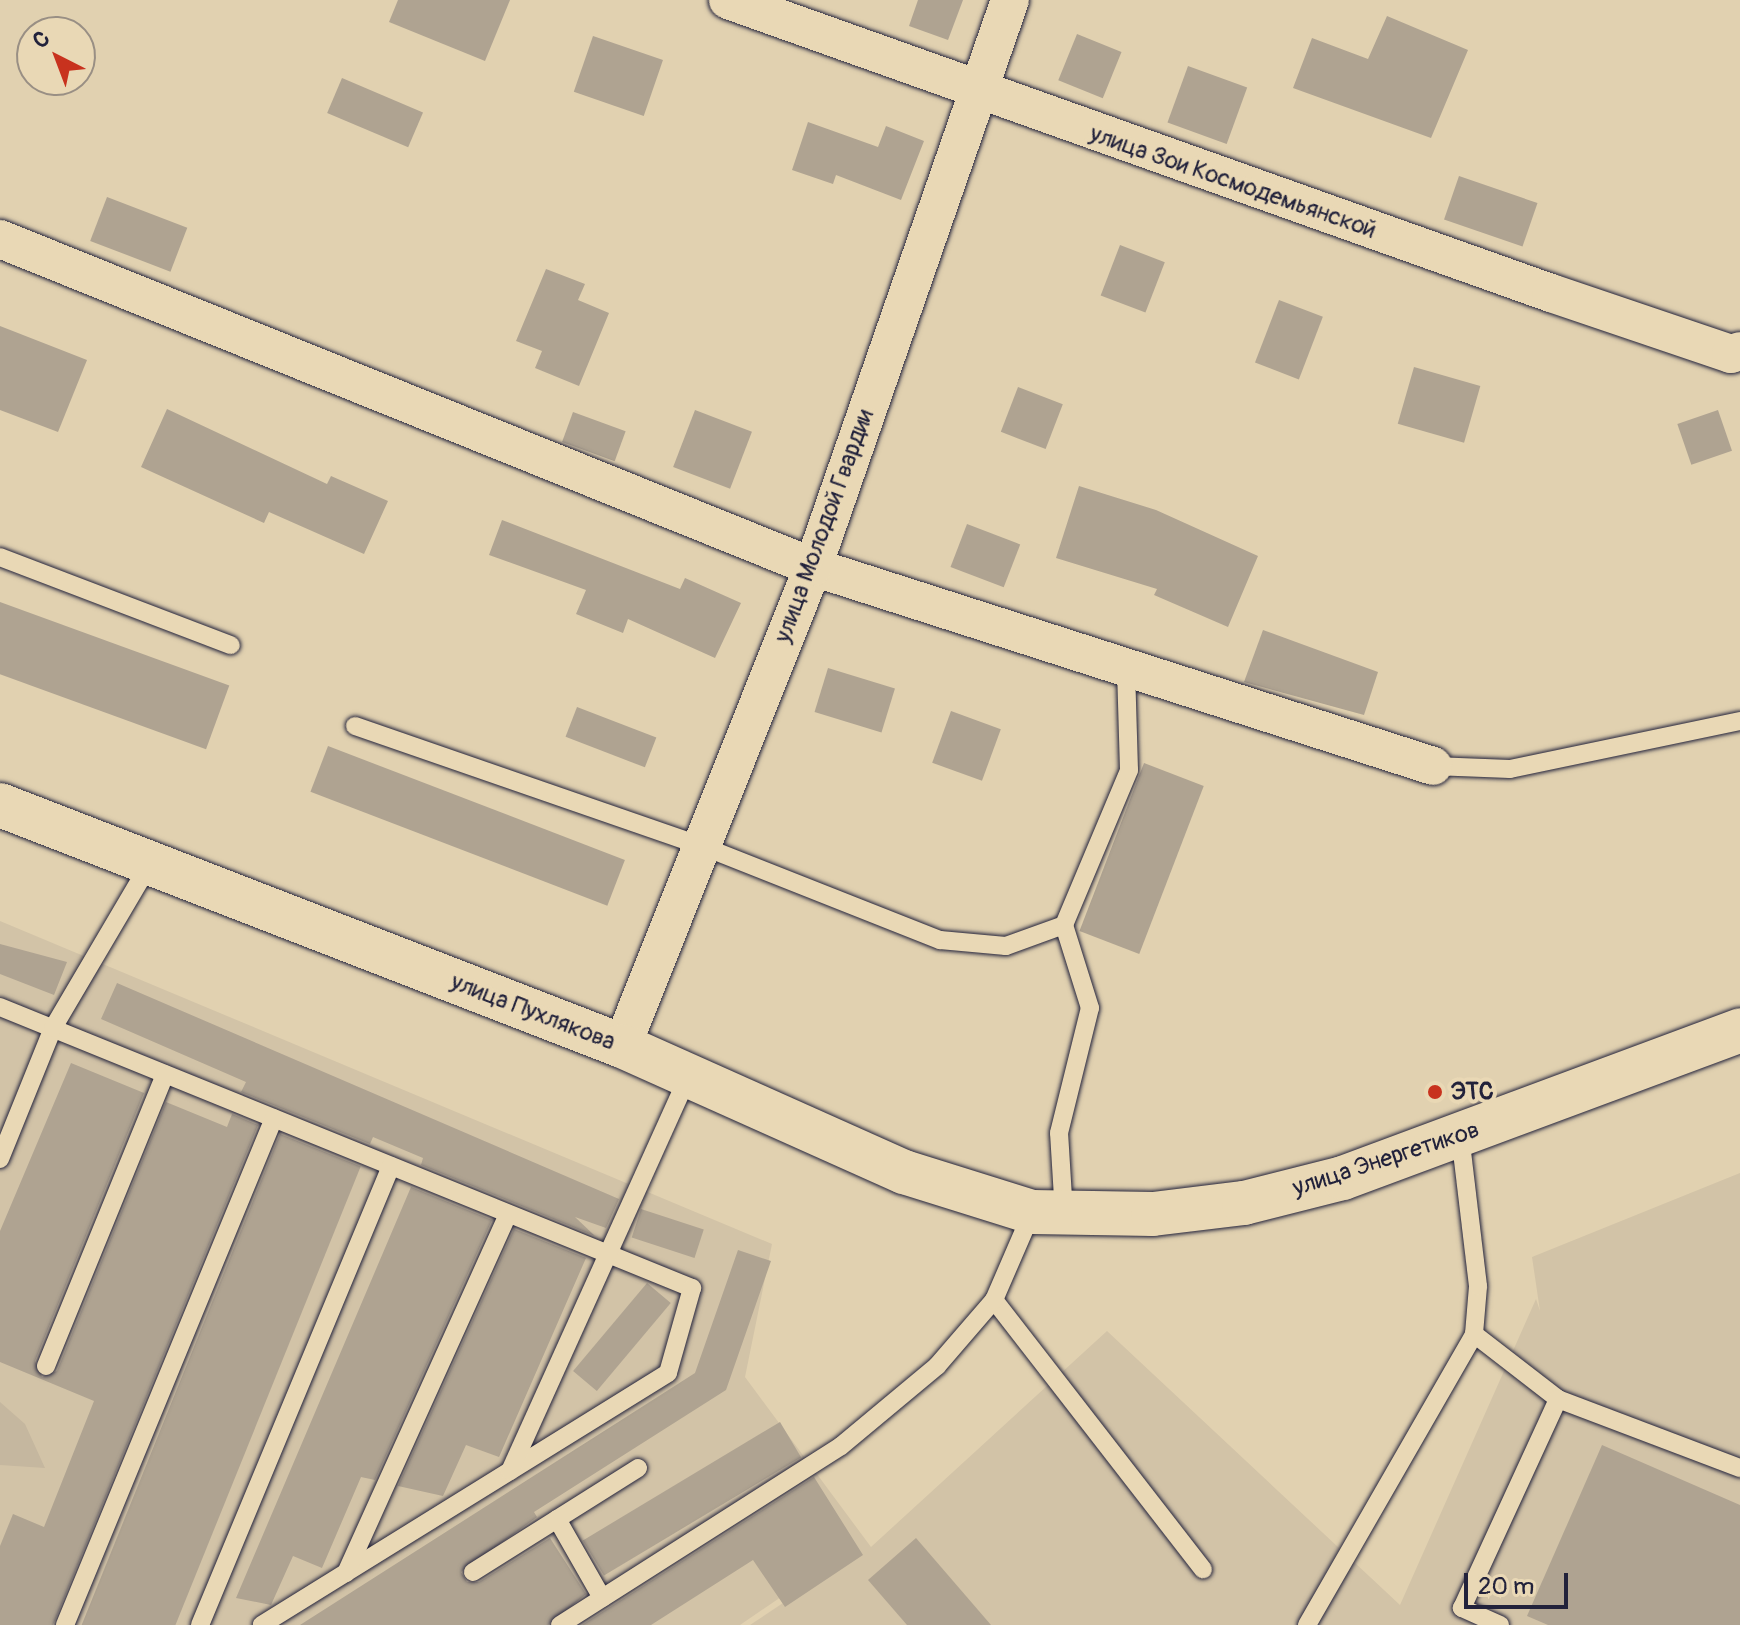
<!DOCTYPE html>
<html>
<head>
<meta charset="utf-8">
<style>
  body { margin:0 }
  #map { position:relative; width:1740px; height:1625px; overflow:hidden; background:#e1d1b0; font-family:Pangolin,sans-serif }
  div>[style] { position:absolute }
  .built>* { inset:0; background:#d2c3a7 }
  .green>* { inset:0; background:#c5b79f }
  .building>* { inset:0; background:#afa391; transform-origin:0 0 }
  .roads { filter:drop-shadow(0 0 2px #22223b) drop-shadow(0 0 2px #22223b) }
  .lane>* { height:18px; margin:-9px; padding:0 9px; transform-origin:9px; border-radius:9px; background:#e9d8b5 }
  .street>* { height:38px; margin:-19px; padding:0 19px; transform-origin:19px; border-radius:19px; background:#e9d8b5 }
  .secondary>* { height:44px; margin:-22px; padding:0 22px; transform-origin:22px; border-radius:22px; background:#e9d8b5 }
  .dots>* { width:22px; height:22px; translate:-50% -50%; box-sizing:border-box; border:4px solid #e9d8b5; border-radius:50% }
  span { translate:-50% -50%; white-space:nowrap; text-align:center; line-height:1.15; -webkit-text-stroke:8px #e9d8b5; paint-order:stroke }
  .street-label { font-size:24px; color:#22223b }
  .poi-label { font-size:24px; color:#22223b; font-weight:700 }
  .left { translate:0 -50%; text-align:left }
  .north { position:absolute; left:16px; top:16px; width:80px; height:80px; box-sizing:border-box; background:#e9d8b5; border:2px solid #998f84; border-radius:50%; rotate:318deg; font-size:22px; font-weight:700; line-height:32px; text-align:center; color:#22223b }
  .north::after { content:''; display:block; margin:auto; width:28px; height:36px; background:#c8321e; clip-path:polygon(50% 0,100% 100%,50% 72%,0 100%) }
  .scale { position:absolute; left:1464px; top:1573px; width:104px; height:36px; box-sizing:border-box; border:4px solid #22223b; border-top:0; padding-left:10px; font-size:24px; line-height:28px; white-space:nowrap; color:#22223b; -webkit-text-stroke:6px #e9d8b5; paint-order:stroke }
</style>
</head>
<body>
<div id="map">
  <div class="built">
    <i style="clip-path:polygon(0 921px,772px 1244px,745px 1377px,871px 1547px,1107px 1331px,1400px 1605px,1536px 1299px,1540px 1311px,1532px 1257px,1740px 1173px,1740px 1625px,750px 1625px,819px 1579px,816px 1573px,740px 1625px,0 1625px)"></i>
  </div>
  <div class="green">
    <i style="clip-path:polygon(0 1402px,25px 1424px,45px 1468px,0 1465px)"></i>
  </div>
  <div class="building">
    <i style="clip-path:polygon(398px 0,510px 0,485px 61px,389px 22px)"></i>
    <i style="clip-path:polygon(918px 0,963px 0,948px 40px,909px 26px)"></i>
    <i style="clip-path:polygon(1387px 16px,1468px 50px,1431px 138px,1293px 88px,1312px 38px,1368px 59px)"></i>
    <i style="left:1077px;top:34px;width:48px;height:50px;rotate:22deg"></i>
    <i style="left:593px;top:36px;width:74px;height:59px;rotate:19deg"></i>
    <i style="left:1188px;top:66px;width:63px;height:60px;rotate:20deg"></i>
    <i style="left:342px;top:78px;width:88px;height:38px;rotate:23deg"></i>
    <i style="clip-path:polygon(808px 122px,878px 147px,886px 126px,924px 141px,901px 200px,836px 175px,833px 184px,792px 170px)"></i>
    <i style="left:1459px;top:176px;width:83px;height:46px;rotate:19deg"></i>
    <i style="left:107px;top:197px;width:86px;height:47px;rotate:21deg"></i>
    <i style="left:1120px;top:245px;width:48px;height:54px;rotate:21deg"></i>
    <i style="clip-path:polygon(546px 269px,585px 284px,578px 300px,609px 313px,579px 386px,535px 368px,542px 351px,516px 341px)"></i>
    <i style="left:1279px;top:300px;width:47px;height:67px;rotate:21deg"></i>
    <i style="clip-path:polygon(0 326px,87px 360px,58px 432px,0 410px)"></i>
    <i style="left:1414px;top:367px;width:69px;height:59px;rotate:16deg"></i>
    <i style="left:1018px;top:387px;width:48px;height:48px;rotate:21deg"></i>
    <i style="clip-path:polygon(167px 409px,327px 484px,331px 476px,388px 501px,364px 554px,269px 512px,264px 523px,141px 467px)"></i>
    <i style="left:695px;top:410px;width:61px;height:61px;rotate:21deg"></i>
    <i style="left:1718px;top:410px;width:43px;height:43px;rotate:71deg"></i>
    <i style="left:573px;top:412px;width:56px;height:32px;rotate:20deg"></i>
    <i style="clip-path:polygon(1079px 486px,1156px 510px,1258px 556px,1228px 627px,1154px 595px,1157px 589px,1056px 558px)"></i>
    <i style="clip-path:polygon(502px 520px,680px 589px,685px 578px,741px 603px,715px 658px,628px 619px,623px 633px,576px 614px,586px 590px,489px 555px)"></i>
    <i style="left:967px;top:524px;width:57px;height:46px;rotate:21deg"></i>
    <i style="left:0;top:602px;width:244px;height:68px;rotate:20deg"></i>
    <i style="clip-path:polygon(1263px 630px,1378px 672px,1364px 715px,1244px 682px)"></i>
    <i style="left:828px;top:668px;width:70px;height:46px;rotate:17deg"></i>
    <i style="left:577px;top:707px;width:85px;height:32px;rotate:21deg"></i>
    <i style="left:951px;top:711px;width:53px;height:55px;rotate:20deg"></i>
    <i style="left:328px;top:746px;width:318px;height:49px;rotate:21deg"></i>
    <i style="left:1144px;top:763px;width:64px;height:180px;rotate:21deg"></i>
    <i style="clip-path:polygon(0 944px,67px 962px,54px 995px,0 974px)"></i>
    <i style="clip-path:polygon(117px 983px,619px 1199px,606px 1228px,575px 1217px,595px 1236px,421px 1165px,423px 1158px,373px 1137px,370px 1144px,241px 1092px,246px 1082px,101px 1019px)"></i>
    <i style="clip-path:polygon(71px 1063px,144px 1093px,35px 1361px,42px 1377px,57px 1371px,166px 1102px,227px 1127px,232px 1114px,258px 1125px,53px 1625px,0 1625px,0 1546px,13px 1514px,44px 1527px,94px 1401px,0 1362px,0 1231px)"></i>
    <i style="left:280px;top:1134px;width:87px;height:531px;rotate:22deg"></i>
    <i style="clip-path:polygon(411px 1187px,492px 1220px,375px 1480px,361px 1477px,322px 1568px,293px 1556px,271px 1605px,236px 1598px)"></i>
    <i style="left:641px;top:1209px;width:66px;height:30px;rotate:18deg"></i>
    <i style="clip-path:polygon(514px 1229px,586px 1258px,499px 1457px,466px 1445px,443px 1496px,398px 1486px)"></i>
    <i style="clip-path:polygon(738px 1250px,771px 1261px,726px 1390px,534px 1512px,537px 1517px,461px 1572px,467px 1582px,479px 1582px,550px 1538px,586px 1594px,548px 1625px,300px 1625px,695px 1373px)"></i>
    <i style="left:647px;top:1283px;width:31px;height:115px;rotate:40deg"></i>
    <i style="left:780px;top:1422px;width:41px;height:230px;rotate:59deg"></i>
    <i style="clip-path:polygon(1602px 1445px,1740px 1505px,1740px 1625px,1548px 1625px,1527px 1616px)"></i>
    <i style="clip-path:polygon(814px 1477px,863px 1555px,785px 1607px,753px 1560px,651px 1625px,582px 1625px)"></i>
    <i style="clip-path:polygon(916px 1538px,991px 1625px,907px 1625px,868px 1580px)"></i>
  </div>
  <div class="roads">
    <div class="lane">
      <i style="left:0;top:557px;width:247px;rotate:20.9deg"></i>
      <i style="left:355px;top:726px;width:367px;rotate:19.1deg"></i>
      <i style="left:702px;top:846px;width:256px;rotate:21.6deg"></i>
      <i style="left:940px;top:940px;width:66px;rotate:5.2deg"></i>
      <i style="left:1006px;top:946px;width:62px;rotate:-19.9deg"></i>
      <i style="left:1433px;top:766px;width:77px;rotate:2.2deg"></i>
      <i style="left:1510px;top:769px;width:235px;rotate:-11.8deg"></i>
      <i style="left:0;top:1007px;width:747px;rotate:22.1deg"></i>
      <i style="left:692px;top:1288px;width:88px;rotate:105.8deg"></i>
      <i style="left:668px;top:1373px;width:478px;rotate:148.2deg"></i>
      <i style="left:0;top:1159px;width:141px;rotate:-68deg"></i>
      <i style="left:53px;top:1028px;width:189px;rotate:-59.5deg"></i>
      <i style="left:1064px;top:1214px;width:81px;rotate:-93.5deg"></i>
      <i style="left:1059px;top:1133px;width:129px;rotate:-76.1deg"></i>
      <i style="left:1090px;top:1008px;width:87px;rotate:-107.4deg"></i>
      <i style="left:1064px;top:925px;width:168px;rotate:-67.2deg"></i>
      <i style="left:1129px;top:770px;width:103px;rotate:-91.7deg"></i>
      <i style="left:994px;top:1300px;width:341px;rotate:52.2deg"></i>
      <i style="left:1474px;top:1334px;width:106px;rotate:37.7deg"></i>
      <i style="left:1558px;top:1399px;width:195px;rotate:20.8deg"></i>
      <i style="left:46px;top:1366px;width:315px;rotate:-67.8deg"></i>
      <i style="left:510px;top:1471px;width:433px;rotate:-65.7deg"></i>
      <i style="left:557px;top:1519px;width:91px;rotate:60.3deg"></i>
      <i style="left:473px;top:1572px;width:195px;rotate:-32.2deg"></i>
      <i style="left:346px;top:1573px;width:394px;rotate:-65.7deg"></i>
      <i style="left:65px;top:1625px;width:548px;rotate:-67.6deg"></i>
      <i style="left:200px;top:1625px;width:497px;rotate:-67.4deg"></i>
      <i style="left:560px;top:1625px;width:333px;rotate:-32.5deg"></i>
      <i style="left:841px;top:1446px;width:125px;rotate:-39.8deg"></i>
      <i style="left:937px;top:1366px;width:87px;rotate:-49.2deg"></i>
      <i style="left:994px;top:1300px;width:96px;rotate:-66.6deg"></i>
      <i style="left:1307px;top:1625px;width:336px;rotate:-60.1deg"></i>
      <i style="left:1474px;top:1334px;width:48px;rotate:-85.2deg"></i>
      <i style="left:1478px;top:1286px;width:152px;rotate:-96.8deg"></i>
      <i style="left:1500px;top:1625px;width:42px;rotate:-155.9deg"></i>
      <i style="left:1462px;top:1608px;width:230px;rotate:-65.3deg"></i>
    </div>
    <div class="street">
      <i style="left:728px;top:0;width:874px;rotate:19.6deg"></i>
      <i style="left:1551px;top:293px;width:190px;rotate:18.7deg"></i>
      <i style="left:1731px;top:354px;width:9px;rotate:-18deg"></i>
      <i style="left:0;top:239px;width:877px;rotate:21.97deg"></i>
      <i style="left:813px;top:567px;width:651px;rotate:17.79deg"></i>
      <i style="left:622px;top:1046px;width:516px;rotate:-68.26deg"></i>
      <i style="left:813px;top:567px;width:600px;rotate:-70.84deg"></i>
    </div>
    <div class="secondary">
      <i style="left:0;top:805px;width:667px;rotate:21.18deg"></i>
      <i style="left:622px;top:1046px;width:309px;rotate:24.1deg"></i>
      <i style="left:904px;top:1172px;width:134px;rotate:17.4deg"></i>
      <i style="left:1032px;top:1212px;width:121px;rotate:0.9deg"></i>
      <i style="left:1153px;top:1214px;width:92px;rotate:-6.9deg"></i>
      <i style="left:1244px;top:1203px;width:102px;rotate:-14.2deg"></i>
      <i style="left:1343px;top:1178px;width:424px;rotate:-20.4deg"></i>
    </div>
  </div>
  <div class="dots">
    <i style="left:1435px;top:1092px;background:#c8321e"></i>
  </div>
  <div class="street-label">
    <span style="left:1233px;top:182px;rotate:19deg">улица Зои Космодемьянской</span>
    <span style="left:824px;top:526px;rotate:-70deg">улица Молодой Гвардии</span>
    <span style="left:533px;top:1012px;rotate:21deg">улица Пухлякова</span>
    <span style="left:1386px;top:1159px;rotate:-18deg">улица Энергетиков</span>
  </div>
  <div class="poi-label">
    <span class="left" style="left:1451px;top:1092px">ЭТС</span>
  </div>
  <div class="north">С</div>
  <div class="scale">20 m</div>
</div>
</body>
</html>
